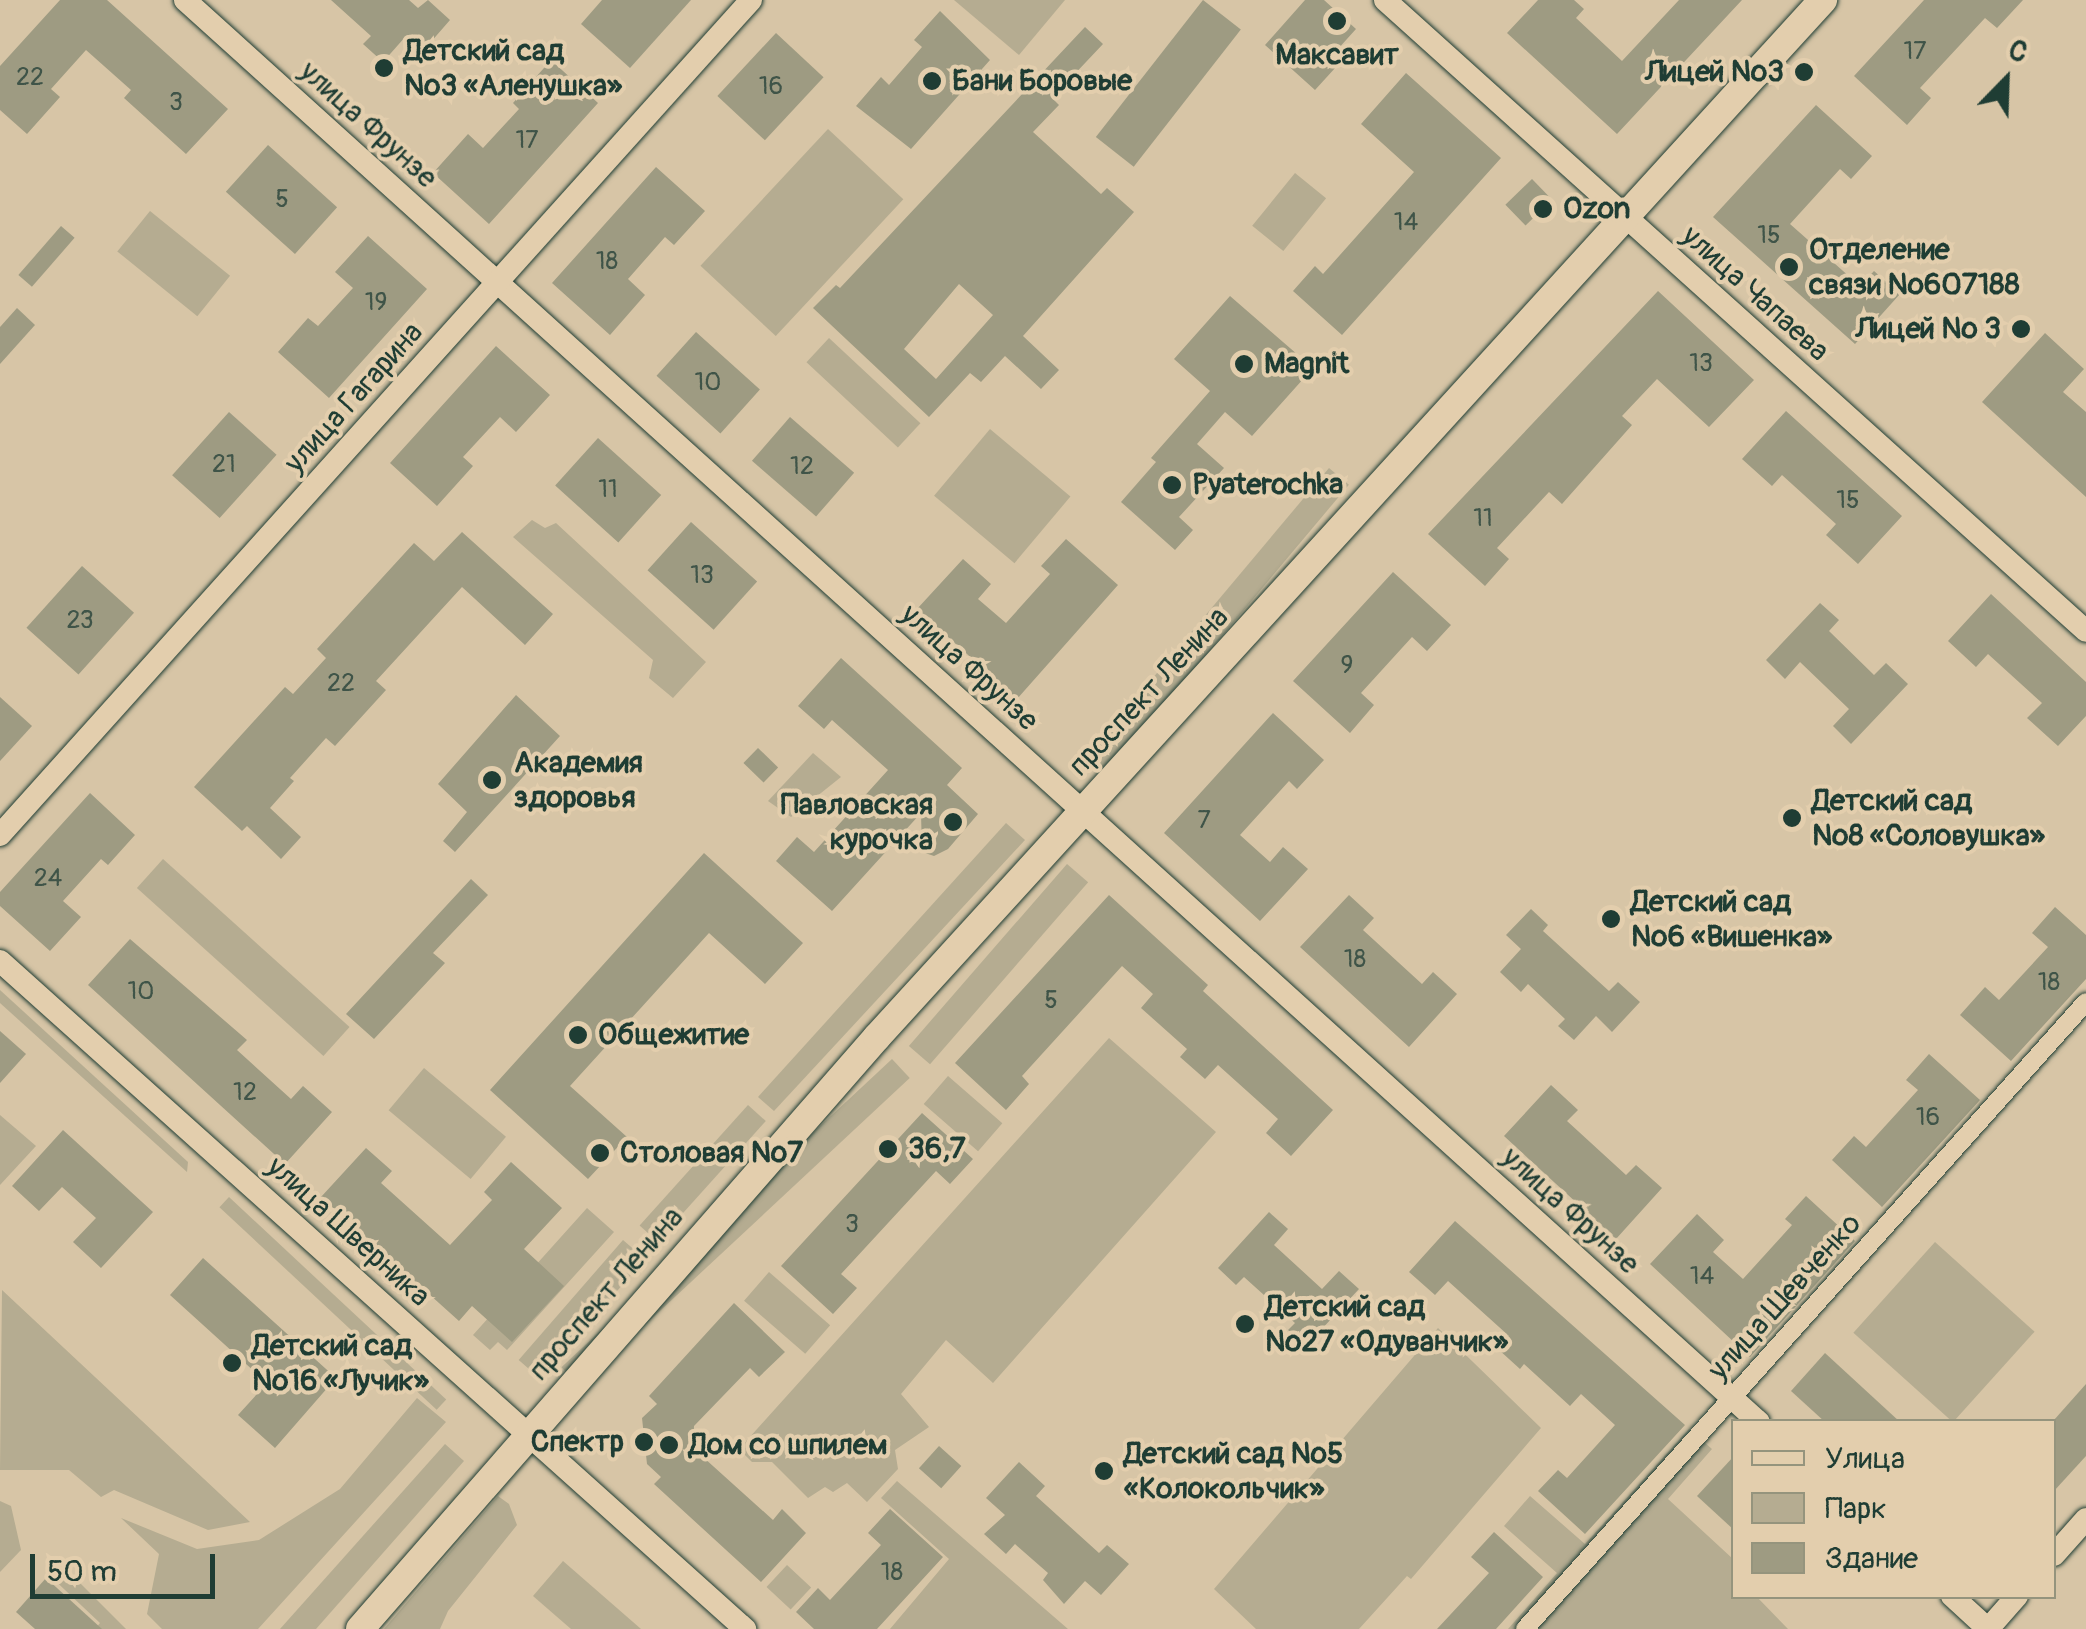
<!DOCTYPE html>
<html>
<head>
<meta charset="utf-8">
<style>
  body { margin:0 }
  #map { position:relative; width:2086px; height:1629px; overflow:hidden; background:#d7c5a6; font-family:Pangolin,sans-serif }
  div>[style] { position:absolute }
  .green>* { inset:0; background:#b5ac91; transform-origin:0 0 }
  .building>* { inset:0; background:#9e9b82; transform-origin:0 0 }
  .roads { filter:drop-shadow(0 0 2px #1f3d34) drop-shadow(0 0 2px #1f3d34) }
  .pedestrian>* { height:18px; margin:-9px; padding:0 9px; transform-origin:9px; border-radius:9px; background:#e3cead }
  .minor>* { height:22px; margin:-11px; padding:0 11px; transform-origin:11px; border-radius:11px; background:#e3cead }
  .tertiary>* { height:28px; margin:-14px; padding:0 14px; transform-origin:14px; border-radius:14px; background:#e3cead }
  .dots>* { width:28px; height:28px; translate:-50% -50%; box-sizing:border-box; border:5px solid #e3cead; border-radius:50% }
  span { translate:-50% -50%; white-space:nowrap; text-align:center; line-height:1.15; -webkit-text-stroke:8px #e3cead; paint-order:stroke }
  .number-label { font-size:25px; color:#3f5448 }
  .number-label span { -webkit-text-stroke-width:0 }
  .poi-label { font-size:30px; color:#1f3d34; font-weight:700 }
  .left { translate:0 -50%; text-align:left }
  .right { translate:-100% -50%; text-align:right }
  .street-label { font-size:30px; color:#1f3d34 }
  .legend { position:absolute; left:1731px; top:1419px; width:325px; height:180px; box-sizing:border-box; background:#e3cead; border:2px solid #95947d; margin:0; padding:12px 18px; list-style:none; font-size:30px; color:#1f3d34 }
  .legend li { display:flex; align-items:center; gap:20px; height:50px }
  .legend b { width:50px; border:2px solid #95947d }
  .north { position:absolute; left:1956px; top:30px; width:100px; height:100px; -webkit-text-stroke:8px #e3cead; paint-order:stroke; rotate:23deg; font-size:28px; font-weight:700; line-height:40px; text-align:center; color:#1f3d34 }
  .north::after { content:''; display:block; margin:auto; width:35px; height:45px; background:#1f3d34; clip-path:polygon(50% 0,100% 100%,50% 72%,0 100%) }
  .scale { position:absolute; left:30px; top:1554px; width:185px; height:45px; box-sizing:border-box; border:5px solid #1f3d34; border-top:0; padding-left:12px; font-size:30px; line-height:35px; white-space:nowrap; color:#1f3d34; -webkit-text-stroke:8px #e3cead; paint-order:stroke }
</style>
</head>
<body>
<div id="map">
  <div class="green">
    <i style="clip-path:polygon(954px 0,1065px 0,1019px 55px)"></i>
    <i style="left:828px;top:129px;width:103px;height:187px;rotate:43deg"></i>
    <i style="left:1295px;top:173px;width:40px;height:68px;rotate:39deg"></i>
    <i style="left:150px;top:211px;width:103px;height:52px;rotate:39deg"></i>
    <i style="left:829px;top:338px;width:125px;height:33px;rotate:43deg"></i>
    <i style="left:990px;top:429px;width:105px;height:87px;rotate:40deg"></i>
    <i style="left:1329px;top:468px;width:26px;height:376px;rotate:40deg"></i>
    <i style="clip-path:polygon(532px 520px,545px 528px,556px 523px,706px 662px,673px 698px,649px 678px,653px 660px,513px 537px)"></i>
    <i style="clip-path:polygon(813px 753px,841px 777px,791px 817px,768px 801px)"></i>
    <i style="clip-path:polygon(1006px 823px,1025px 840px,774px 1111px,758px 1097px)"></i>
    <i style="left:163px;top:859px;width:251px;height:39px;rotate:42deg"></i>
    <i style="left:1067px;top:864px;width:28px;height:241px;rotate:41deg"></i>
    <i style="clip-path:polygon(0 990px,188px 1162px,187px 1172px,0 1003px)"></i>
    <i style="clip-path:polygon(1109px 1038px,1216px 1132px,993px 1383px,946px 1340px,901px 1394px,929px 1427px,895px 1450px,898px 1469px,867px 1502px,847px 1483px,833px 1492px,825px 1487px,808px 1498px,772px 1462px,752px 1462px,739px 1449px)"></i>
    <i style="left:892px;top:1059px;width:26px;height:452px;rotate:47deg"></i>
    <i style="left:424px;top:1068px;width:107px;height:55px;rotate:40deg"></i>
    <i style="left:948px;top:1076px;width:72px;height:37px;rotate:41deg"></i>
    <i style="left:748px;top:1105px;width:24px;height:162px;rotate:42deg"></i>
    <i style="clip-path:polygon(0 1115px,36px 1146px,0 1185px)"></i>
    <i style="left:229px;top:1197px;width:297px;height:14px;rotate:43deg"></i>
    <i style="clip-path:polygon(587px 1208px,614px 1232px,507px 1350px,498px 1342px,490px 1350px,473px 1335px)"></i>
    <i style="left:623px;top:1240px;width:29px;height:159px;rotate:41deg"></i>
    <i style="left:1935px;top:1242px;width:134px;height:122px;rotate:42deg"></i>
    <i style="left:769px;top:1272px;width:81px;height:38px;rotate:41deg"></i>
    <i style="clip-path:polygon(2px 1290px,250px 1522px,208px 1530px,114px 1490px,101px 1497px,69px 1470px,0 1470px)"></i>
    <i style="clip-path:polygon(1438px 1328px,1541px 1428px,1411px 1579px,1407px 1576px,1359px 1629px,1256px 1629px,1214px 1589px)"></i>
    <i style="clip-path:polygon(417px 1398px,446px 1422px,258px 1629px,162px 1629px,147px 1614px,159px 1554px,121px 1518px,197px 1549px,259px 1540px,340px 1489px)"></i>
    <i style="clip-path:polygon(1689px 1429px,1712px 1449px,1668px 1499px,1733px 1559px,1734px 1596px,1757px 1597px,1788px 1629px,1508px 1629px,1557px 1573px,1504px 1526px,1530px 1496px,1585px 1544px)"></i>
    <i style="clip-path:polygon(445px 1444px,464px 1461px,316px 1629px,280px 1629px)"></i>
    <i style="clip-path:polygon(897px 1481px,1068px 1629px,890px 1629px,949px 1559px,881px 1498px)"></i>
    <i style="clip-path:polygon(498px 1496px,509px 1504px,517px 1525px,448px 1611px,440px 1629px,384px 1629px)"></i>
    <i style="clip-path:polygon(0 1501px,11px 1506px,21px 1550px,0 1572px)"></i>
    <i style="clip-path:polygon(563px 1561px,641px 1629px,571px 1629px,533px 1596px)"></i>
    <i style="clip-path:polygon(59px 1562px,126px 1629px,95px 1629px,100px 1623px,47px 1573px)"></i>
    <i style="left:787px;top:1565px;width:33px;height:30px;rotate:43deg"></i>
  </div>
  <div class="building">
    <i style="clip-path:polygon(60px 0,107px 0,228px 109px,186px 154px,124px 98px,131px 90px,86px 50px,51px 89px,60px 97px,27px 134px,0 110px,0 66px)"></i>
    <i style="clip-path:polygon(331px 0,409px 0,418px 8px,428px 0,450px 20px,423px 51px,406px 36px,383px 62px,363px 44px,371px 36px)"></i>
    <i style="clip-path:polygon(602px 0,691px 0,630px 68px,581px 24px)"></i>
    <i style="left:1203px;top:0;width:48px;height:174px;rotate:38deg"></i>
    <i style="clip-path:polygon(1305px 0,1324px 0,1356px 29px,1328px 60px,1336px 67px,1315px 90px,1265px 45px)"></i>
    <i style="clip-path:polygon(1538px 0,1574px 0,1584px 9px,1576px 18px,1622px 61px,1679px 0,1742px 0,1617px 134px,1507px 33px)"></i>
    <i style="clip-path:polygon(1924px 0,2023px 0,1997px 28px,1985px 18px,1920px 88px,1931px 98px,1907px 125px,1854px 76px)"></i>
    <i style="clip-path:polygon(940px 11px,990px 60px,911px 149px,856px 106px,881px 77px,889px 85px,922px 47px,914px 40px)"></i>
    <i style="clip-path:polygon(evenodd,1085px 27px,1103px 44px,1052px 98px,1059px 105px,1033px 132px,1101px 194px,1107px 188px,1134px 212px,1023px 336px,1059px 370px,1041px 389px,1005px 356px,981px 382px,970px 373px,929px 417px,813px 308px,836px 285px,840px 288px,1085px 27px,959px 284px,993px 315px,936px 379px,904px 349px,959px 284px)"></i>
    <i style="left:776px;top:33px;width:65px;height:86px;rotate:43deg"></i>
    <i style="clip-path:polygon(551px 60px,598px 103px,489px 224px,433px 173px,468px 134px,483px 148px,519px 109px,513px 103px)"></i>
    <i style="clip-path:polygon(1406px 73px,1501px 158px,1342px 335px,1293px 291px,1315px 266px,1323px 274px,1414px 172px,1361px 124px)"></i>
    <i style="clip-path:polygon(1816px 105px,1872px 156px,1851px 179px,1840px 169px,1790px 224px,1860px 286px,1874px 271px,1900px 294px,1855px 344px,1713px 217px)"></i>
    <i style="left:268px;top:145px;width:93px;height:63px;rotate:42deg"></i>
    <i style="clip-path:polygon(656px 167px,705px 211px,674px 245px,665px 237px,628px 279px,645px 295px,610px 335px,552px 283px)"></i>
    <i style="left:1532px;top:179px;width:29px;height:37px;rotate:46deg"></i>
    <i style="left:61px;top:226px;width:18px;height:65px;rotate:41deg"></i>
    <i style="clip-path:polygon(368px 236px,427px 289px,329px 398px,278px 352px,308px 318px,318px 326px,353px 288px,335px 272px)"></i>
    <i style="clip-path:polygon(1658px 291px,1754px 380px,1709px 427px,1657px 379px,1622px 416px,1632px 425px,1562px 504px,1549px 492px,1497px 548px,1509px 559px,1485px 586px,1428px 534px)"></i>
    <i style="clip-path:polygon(1230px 296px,1313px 368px,1252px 436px,1225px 412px,1197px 444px,1224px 468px,1179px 517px,1193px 530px,1175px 550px,1121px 502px,1156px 462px,1151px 458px,1210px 391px,1174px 359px)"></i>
    <i style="clip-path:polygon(17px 308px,35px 325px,0 364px,0 327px)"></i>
    <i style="left:696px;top:332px;width:86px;height:59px;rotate:42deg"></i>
    <i style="clip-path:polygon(2045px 333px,2084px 369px,2063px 392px,2086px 412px,2086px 497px,1982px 402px)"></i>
    <i style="clip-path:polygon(496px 346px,550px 395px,516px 432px,500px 417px,463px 457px,473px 466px,437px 506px,390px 463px)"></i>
    <i style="clip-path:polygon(1786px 411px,1902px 516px,1858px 564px,1826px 535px,1836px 524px,1782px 475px,1772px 486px,1742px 459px)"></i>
    <i style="left:229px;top:412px;width:64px;height:85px;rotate:42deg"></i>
    <i style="left:790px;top:417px;width:85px;height:58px;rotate:41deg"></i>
    <i style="left:598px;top:438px;width:85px;height:64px;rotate:42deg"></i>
    <i style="left:691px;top:522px;width:89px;height:65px;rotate:42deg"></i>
    <i style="clip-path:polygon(462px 532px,553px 614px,525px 645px,462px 587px,376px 681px,386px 690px,335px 746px,326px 738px,290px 778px,294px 781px,270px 808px,301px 837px,281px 859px,247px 826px,242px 831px,194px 787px,285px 687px,293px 694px,326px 658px,317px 649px,414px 543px,434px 561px)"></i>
    <i style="clip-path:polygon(1066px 539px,1118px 585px,1017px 699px,917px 609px,963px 559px,991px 584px,978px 599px,1006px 623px,1050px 574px,1041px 566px)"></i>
    <i style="left:82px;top:566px;width:70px;height:83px;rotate:42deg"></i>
    <i style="clip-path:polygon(1393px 572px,1451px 625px,1427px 651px,1412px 637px,1361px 693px,1374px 705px,1350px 733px,1293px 681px)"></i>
    <i style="clip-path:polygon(1991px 594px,2086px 682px,2086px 716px,2058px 746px,2027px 718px,2042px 703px,1988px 654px,1976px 667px,1948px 641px)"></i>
    <i style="clip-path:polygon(1820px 603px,1839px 620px,1829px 631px,1874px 675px,1886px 663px,1908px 684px,1851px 744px,1833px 726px,1849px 709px,1800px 662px,1785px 679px,1766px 660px)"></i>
    <i style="clip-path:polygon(841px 658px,962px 768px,947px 785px,978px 814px,948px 849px,934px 856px,922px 852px,921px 813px,832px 911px,776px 861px,797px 837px,814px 852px,888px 770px,832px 720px,824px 729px,798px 706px)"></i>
    <i style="clip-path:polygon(516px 695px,560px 736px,455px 852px,443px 841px,467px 812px,438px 784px)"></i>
    <i style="clip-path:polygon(0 697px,32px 726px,0 761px)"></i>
    <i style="clip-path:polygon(1273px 713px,1324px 760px,1297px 789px,1289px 781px,1240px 835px,1270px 862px,1283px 847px,1308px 869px,1260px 921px,1164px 833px)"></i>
    <i style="left:758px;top:748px;width:28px;height:21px;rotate:44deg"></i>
    <i style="clip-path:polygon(90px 793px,135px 835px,108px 865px,101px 859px,63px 901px,81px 917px,50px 951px,0 906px,0 892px)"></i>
    <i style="clip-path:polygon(704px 853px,803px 943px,765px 984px,709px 933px,570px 1086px,627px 1137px,588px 1179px,490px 1090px)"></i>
    <i style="clip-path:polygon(471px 879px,488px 895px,433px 953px,445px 963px,374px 1039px,346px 1014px)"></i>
    <i style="clip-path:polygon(1109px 895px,1208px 985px,1203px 991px,1333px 1110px,1291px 1156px,1266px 1133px,1278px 1119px,1218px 1065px,1205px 1079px,1180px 1057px,1187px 1049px,1141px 1008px,1153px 994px,1122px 966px,1022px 1076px,1029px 1084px,1006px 1110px,955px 1063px)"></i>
    <i style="clip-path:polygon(1349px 895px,1374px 918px,1363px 930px,1422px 984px,1433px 972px,1457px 994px,1409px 1047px,1300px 947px)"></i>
    <i style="clip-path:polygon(2055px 907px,2086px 935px,2086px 979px,2011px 1061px,1960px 1015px,1985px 987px,1999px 1000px,2048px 947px,2032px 933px)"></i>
    <i style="clip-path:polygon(1531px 909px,1548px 925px,1543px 931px,1609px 991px,1618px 982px,1640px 1002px,1612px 1032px,1596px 1016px,1574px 1040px,1558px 1026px,1565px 1019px,1528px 984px,1521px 992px,1500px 972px,1521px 949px,1506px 935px)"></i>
    <i style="clip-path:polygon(130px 939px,247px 1040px,237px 1050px,291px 1099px,303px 1086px,332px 1112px,285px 1164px,88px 985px)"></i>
    <i style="clip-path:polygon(0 1031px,26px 1054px,0 1083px)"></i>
    <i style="clip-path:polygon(1929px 1054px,1980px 1100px,1882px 1207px,1832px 1160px,1854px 1136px,1866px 1147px,1918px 1090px,1906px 1080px)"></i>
    <i style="clip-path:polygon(1551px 1085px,1578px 1110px,1567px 1121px,1626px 1175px,1636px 1165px,1662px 1188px,1616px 1239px,1504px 1136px)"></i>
    <i style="clip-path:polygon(922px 1113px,973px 1159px,950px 1184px,936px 1171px,841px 1274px,857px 1288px,833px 1314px,781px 1266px)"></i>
    <i style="clip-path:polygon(63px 1130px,153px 1212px,101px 1268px,73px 1242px,96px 1218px,62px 1187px,39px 1211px,12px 1186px)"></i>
    <i style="clip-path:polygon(366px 1148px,392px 1171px,381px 1183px,450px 1245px,492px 1200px,484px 1192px,511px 1162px,562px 1208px,524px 1249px,564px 1286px,512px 1342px,472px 1306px,459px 1321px,321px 1197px)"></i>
    <i style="clip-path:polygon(1806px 1196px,1855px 1241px,1750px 1357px,1650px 1264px,1697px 1214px,1724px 1240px,1713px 1252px,1743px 1279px,1792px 1225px,1785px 1219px)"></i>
    <i style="clip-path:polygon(1269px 1212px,1288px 1229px,1274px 1245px,1322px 1289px,1339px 1271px,1359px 1289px,1306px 1346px,1288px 1330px,1295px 1323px,1244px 1277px,1236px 1285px,1218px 1268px)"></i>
    <i style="clip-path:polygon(1455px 1221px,1685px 1425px,1585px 1534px,1538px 1491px,1558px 1470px,1567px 1478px,1615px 1425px,1581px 1394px,1570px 1406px,1524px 1364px,1520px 1369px,1498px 1349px,1509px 1336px,1448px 1281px,1435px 1295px,1409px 1272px)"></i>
    <i style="clip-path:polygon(203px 1258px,336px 1378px,275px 1448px,238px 1415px,267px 1383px,170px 1295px)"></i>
    <i style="clip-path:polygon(734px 1303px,785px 1352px,759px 1377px,750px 1368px,694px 1426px,693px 1448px,773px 1520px,782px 1509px,806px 1533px,761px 1582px,654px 1484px,661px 1477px,647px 1464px,642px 1418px,657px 1404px,649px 1396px)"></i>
    <i style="clip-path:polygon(1825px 1353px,1900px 1422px,1825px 1422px,1791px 1391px)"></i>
    <i style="clip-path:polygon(2086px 1384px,2086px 1456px,2054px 1491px,2054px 1420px)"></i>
    <i style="left:939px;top:1446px;width:30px;height:30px;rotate:42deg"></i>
    <i style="clip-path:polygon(1734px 1456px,1734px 1530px,1697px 1496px)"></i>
    <i style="clip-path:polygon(1019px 1462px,1045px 1486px,1036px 1496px,1099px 1553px,1107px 1545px,1129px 1564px,1101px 1595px,1085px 1581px,1064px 1604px,1043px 1580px,1048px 1573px,1015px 1544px,1006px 1554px,984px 1534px,1005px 1515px,986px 1498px)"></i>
    <i style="clip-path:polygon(890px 1509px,943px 1557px,877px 1629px,814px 1629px,796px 1612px,818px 1588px,830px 1600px,881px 1545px,868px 1533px)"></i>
    <i style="clip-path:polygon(1494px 1532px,1543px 1577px,1496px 1629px,1437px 1629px,1489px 1573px,1471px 1557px)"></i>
    <i style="clip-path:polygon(46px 1578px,102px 1629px,35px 1629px,16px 1612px)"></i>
  </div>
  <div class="roads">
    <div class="pedestrian">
      <i style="left:1525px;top:1629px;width:841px;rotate:-48.18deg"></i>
    </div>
    <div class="minor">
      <i style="left:185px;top:0;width:2121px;rotate:42.1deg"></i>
      <i style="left:1385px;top:0;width:943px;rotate:41.99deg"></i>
      <i style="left:0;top:835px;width:1123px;rotate:-48.03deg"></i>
      <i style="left:0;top:961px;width:1001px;rotate:41.88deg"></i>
      <i style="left:2054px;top:1555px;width:48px;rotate:-48.4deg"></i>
      <i style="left:1952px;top:1596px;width:49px;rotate:42.5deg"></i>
      <i style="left:1988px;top:1629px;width:44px;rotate:-48.7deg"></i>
    </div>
    <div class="tertiary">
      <i style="left:360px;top:1629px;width:786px;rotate:-48.87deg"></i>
      <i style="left:877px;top:1037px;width:1404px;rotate:-47.63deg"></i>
    </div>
  </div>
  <div class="dots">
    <i style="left:1337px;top:21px;background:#1f3d34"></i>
    <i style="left:384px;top:68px;background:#1f3d34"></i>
    <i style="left:1804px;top:72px;background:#1f3d34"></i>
    <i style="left:932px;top:81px;background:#1f3d34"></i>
    <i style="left:1543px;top:209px;background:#1f3d34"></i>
    <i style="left:1789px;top:267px;background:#1f3d34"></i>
    <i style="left:2021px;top:329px;background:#1f3d34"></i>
    <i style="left:1244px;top:364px;background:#1f3d34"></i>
    <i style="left:1172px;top:485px;background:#1f3d34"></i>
    <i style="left:492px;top:780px;background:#1f3d34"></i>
    <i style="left:1792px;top:818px;background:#1f3d34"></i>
    <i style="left:953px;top:822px;background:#1f3d34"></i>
    <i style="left:1611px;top:919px;background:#1f3d34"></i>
    <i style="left:578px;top:1035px;background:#1f3d34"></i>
    <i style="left:888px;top:1149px;background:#1f3d34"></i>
    <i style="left:600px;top:1153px;background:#1f3d34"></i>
    <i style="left:1245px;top:1324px;background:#1f3d34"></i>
    <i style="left:232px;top:1363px;background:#1f3d34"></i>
    <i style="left:644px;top:1442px;background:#1f3d34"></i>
    <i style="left:669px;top:1445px;background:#1f3d34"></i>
    <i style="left:1104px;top:1471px;background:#1f3d34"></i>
  </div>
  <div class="number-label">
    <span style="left:1915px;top:52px">17</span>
    <span style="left:30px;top:78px">22</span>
    <span style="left:771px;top:87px">16</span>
    <span style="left:176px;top:103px">3</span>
    <span style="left:527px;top:141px">17</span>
    <span style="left:282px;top:200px">5</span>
    <span style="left:1406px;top:223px">14</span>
    <span style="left:1769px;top:236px">15</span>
    <span style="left:607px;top:262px">18</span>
    <span style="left:376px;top:303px">19</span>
    <span style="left:1701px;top:364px">13</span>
    <span style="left:708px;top:383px">10</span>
    <span style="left:224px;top:465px">21</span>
    <span style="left:802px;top:467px">12</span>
    <span style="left:608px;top:490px">11</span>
    <span style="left:1848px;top:501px">15</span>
    <span style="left:1483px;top:519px">11</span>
    <span style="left:702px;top:576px">13</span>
    <span style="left:80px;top:621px">23</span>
    <span style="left:1347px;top:666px">9</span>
    <span style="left:341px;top:684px">22</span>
    <span style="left:1204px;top:821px">7</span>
    <span style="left:48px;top:879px">24</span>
    <span style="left:1355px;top:960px">18</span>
    <span style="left:2049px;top:983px">18</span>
    <span style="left:141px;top:992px">10</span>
    <span style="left:1051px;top:1001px">5</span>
    <span style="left:245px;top:1093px">12</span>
    <span style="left:1928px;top:1118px">16</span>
    <span style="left:852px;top:1225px">3</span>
    <span style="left:1702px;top:1277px">14</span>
    <span style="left:892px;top:1573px">18</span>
  </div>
  <div class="poi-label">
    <span class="left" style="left:404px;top:68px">Детский сад<br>№3 «Аленушка»</span>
    <span style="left:1337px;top:55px">Максавит</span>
    <span class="right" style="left:1784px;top:72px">Лицей №3</span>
    <span class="left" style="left:952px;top:81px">Бани Боровые</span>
    <span class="left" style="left:1563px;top:209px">Ozon</span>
    <span class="left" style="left:1809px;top:267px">Отделение<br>связи №607188</span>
    <span class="right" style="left:2001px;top:329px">Лицей № 3</span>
    <span class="left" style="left:1264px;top:364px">Magnit</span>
    <span class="left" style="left:1192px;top:485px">Pyaterochka</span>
    <span class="left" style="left:514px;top:780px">Академия<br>здоровья</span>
    <span class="left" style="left:1812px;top:818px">Детский сад<br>№8 «Соловушка»</span>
    <span class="right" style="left:933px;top:822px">Павловская<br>курочка</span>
    <span class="left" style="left:1631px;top:919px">Детский сад<br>№6 «Вишенка»</span>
    <span class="left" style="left:598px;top:1035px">Общежитие</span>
    <span class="left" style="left:908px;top:1149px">36,7</span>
    <span class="left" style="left:620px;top:1153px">Столовая №7</span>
    <span class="left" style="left:1265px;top:1324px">Детский сад<br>№27 «Одуванчик»</span>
    <span class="left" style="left:252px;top:1363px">Детский сад<br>№16 «Лучик»</span>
    <span class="right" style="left:624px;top:1442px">Спектр</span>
    <span class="left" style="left:689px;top:1445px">Дом со шпилем</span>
    <span class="left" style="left:1124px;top:1471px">Детский сад №5<br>«Колокольчик»</span>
  </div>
  <div class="street-label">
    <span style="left:368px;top:125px;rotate:42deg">улица Фрунзе</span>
    <span style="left:1755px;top:294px;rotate:42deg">улица Чапаева</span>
    <span style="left:354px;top:398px;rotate:-48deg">улица Гагарина</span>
    <span style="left:969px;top:668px;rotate:42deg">улица Фрунзе</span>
    <span style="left:1149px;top:692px;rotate:-47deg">проспект Ленина</span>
    <span style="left:1570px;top:1211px;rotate:42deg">улица Фрунзе</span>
    <span style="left:348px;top:1232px;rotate:42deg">улица Шверника</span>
    <span style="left:606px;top:1294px;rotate:-49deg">проспект Ленина</span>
    <span style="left:1785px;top:1297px;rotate:-48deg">улица Шевченко</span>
  </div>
  <ul class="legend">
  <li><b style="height:12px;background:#e3cead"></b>Улица</li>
  <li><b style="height:28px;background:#b5ac91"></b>Парк</li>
  <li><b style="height:28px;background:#9e9b82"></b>Здание</li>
  </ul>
  <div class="north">С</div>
  <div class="scale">50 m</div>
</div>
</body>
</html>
